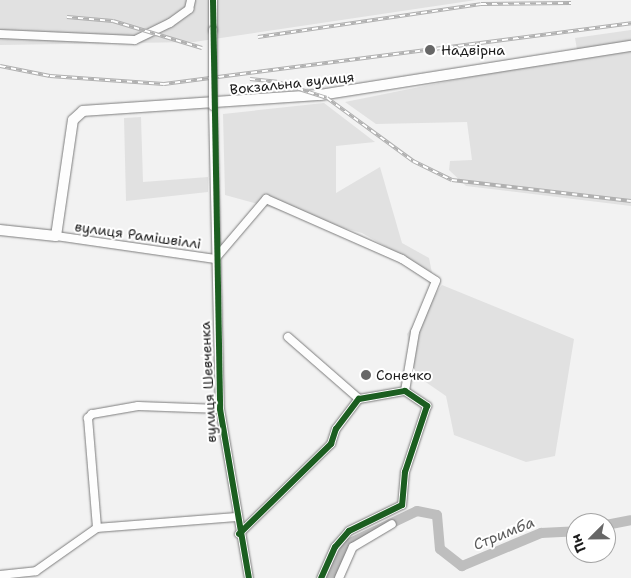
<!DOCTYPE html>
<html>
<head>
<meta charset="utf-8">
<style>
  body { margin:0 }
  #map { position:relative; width:631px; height:578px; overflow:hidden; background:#f2f2f2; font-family:"Shantell Sans",sans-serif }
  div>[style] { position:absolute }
  .built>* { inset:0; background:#e1e1e1 }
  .river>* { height:10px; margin:-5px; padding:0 5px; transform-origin:5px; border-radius:5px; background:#bebebe }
  .roads { filter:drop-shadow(0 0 1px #7c7c7c) drop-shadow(0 0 1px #7c7c7c) }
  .minor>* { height:8px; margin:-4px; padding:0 4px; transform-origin:4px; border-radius:4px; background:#fdfdfd }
  .major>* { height:10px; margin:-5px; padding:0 5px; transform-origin:5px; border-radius:5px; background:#fdfdfd }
  .rail>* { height:4px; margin-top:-2px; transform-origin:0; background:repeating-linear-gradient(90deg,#fff 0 5.5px,#b0b0b0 0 11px); box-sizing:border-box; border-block:1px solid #b0b0b0 }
  .bridges { filter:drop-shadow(0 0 1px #7c7c7c) drop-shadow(0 0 1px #7c7c7c) }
  .minor-bridge>* { height:8px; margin:-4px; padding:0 4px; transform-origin:4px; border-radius:4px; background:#fdfdfd }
  .cycleway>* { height:6px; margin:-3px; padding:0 3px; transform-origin:3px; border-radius:3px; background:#1b5e20 }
  .dots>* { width:14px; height:14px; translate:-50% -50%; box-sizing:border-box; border:2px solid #fff; border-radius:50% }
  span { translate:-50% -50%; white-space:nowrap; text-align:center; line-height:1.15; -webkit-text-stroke:4px #fff; paint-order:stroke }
  .poi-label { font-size:14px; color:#1c1c1c }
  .left { translate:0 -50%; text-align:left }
  .street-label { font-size:14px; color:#1c1c1c }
  .water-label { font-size:15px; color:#5b5b5b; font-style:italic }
  .north { position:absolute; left:566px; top:513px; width:50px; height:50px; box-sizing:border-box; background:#fff; border:1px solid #a4a4a4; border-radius:50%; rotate:247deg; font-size:14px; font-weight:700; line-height:20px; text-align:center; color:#1c1c1c }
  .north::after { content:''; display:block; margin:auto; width:18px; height:22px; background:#676767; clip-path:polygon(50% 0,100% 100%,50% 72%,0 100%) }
</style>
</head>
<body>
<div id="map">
  <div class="built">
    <i style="clip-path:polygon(0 0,476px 0,194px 42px,0 45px)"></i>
    <i style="clip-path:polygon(631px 30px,631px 206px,466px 186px,449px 170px,450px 161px,472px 160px,467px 122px,376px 124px,345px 102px,578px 55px,575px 38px)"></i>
    <i style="clip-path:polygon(324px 103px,375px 142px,336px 146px,336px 193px,380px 167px,402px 243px,429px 258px,432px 273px,362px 233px,225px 195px,223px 114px)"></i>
    <i style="clip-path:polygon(141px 117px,143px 182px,208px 177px,208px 192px,126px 201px,124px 118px)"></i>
    <i style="clip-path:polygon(442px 285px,574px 339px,555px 456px,526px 462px,454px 435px,446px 396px,414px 374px,407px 334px)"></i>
  </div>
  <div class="river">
    <i style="left:606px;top:525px;width:25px;rotate:-11deg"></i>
    <i style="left:329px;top:578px;width:39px;rotate:-61deg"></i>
    <i style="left:348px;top:544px;width:76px;rotate:-25.6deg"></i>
    <i style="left:417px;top:511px;width:20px;rotate:11deg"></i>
    <i style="left:437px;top:515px;width:34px;rotate:85deg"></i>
    <i style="left:440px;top:549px;width:28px;rotate:38deg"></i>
    <i style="left:462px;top:566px;width:86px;rotate:-22.7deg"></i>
    <i style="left:541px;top:533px;width:35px;rotate:-3deg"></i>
  </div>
  <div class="roads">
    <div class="minor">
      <i style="left:213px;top:30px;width:30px;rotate:-90deg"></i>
      <i style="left:0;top:34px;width:135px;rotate:2.5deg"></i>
      <i style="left:135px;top:40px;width:39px;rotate:-26deg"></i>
      <i style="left:170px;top:23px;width:24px;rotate:-36deg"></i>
      <i style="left:189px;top:9px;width:9px;rotate:-77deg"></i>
      <i style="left:213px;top:106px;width:303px;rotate:88.7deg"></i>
      <i style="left:220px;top:409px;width:171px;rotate:80.3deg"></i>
      <i style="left:56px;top:236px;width:161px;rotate:8.2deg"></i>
      <i style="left:215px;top:259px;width:79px;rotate:-49.6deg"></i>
      <i style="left:266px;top:199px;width:149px;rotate:23.8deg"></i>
      <i style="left:402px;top:259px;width:40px;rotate:32.9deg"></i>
      <i style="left:436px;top:281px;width:55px;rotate:112.4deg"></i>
      <i style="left:415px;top:332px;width:60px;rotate:99.6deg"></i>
      <i style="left:288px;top:337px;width:94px;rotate:41.1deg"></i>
      <i style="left:220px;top:409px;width:82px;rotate:-177.9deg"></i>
      <i style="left:138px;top:406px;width:47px;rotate:170.1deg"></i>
      <i style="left:92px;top:414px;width:6px;rotate:135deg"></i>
      <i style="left:88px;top:418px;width:110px;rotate:85.3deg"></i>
      <i style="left:97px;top:528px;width:139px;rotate:-4.5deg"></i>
      <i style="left:239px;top:534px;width:129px;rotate:-44.4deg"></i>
      <i style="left:331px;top:444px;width:16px;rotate:-72deg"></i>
      <i style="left:336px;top:429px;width:38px;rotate:-53deg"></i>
      <i style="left:359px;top:399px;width:47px;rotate:-9.9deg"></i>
      <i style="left:405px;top:391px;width:27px;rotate:34deg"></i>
      <i style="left:427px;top:406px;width:70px;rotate:108.4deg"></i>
      <i style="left:405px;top:472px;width:33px;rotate:95deg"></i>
      <i style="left:402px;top:505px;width:59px;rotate:153.9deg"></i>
      <i style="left:349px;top:531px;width:21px;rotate:131deg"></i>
      <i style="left:335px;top:547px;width:34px;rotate:114deg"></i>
      <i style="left:0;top:575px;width:36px;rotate:-6deg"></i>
      <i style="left:36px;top:571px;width:75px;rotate:-35.2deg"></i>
      <i style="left:339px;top:578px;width:34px;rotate:-66deg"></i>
      <i style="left:353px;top:547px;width:45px;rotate:-30.5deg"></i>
    </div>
    <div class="major">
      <i style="left:0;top:230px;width:56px;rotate:6.1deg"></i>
      <i style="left:56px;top:236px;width:117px;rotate:-81.7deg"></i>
      <i style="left:73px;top:120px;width:13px;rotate:-42deg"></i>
      <i style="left:83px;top:111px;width:238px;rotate:-3.9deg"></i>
      <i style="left:320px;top:95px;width:315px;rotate:-9deg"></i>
    </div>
  </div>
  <div class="rail">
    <i style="left:67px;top:17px;width:46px;rotate:5deg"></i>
    <i style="left:113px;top:21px;width:93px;rotate:16.9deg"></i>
    <i style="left:258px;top:37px;width:225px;rotate:-8.4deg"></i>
    <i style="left:481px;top:4px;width:90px;rotate:-0.6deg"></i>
    <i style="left:0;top:66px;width:51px;rotate:11.3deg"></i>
    <i style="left:50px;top:76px;width:114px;rotate:4deg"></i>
    <i style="left:164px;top:84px;width:471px;rotate:-7.4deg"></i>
    <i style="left:250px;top:79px;width:27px;rotate:6deg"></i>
    <i style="left:277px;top:82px;width:52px;rotate:17.7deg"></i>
    <i style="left:327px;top:98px;width:107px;rotate:36.2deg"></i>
    <i style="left:413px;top:161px;width:43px;rotate:26deg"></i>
    <i style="left:452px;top:180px;width:180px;rotate:6.7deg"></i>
  </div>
  <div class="bridges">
    <div class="minor-bridge">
      <i style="left:213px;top:30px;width:76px;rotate:90deg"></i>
    </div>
  </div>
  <div class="cycleway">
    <i style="left:213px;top:0;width:409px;rotate:89deg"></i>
    <i style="left:220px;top:409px;width:171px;rotate:80.3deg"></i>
    <i style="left:239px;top:534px;width:129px;rotate:-44.4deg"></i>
    <i style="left:331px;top:444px;width:16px;rotate:-72deg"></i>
    <i style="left:336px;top:429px;width:38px;rotate:-53deg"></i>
    <i style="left:359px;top:399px;width:47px;rotate:-9.9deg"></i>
    <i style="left:405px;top:391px;width:27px;rotate:34deg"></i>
    <i style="left:427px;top:406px;width:70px;rotate:108.4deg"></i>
    <i style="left:405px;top:472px;width:33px;rotate:95deg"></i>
    <i style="left:402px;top:505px;width:59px;rotate:153.9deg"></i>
    <i style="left:349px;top:531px;width:21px;rotate:131deg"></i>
    <i style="left:335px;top:547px;width:34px;rotate:114deg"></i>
  </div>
  <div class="dots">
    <i style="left:430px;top:50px;background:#676767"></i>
    <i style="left:366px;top:375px;background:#676767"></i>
  </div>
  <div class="poi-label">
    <span class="left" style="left:441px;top:50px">Надвірна</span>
    <span class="left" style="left:376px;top:375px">Сонечко</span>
  </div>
  <div class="street-label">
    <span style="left:292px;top:83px;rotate:-6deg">Вокзальна вулиця</span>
    <span style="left:138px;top:235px;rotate:8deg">вулиця Рамішвіллі</span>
    <span style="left:208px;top:382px;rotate:-93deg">вулиця Шевченка</span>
  </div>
  <div class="water-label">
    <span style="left:504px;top:534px;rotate:-22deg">Стримба</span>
  </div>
  <div class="north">Пн</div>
</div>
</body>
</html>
